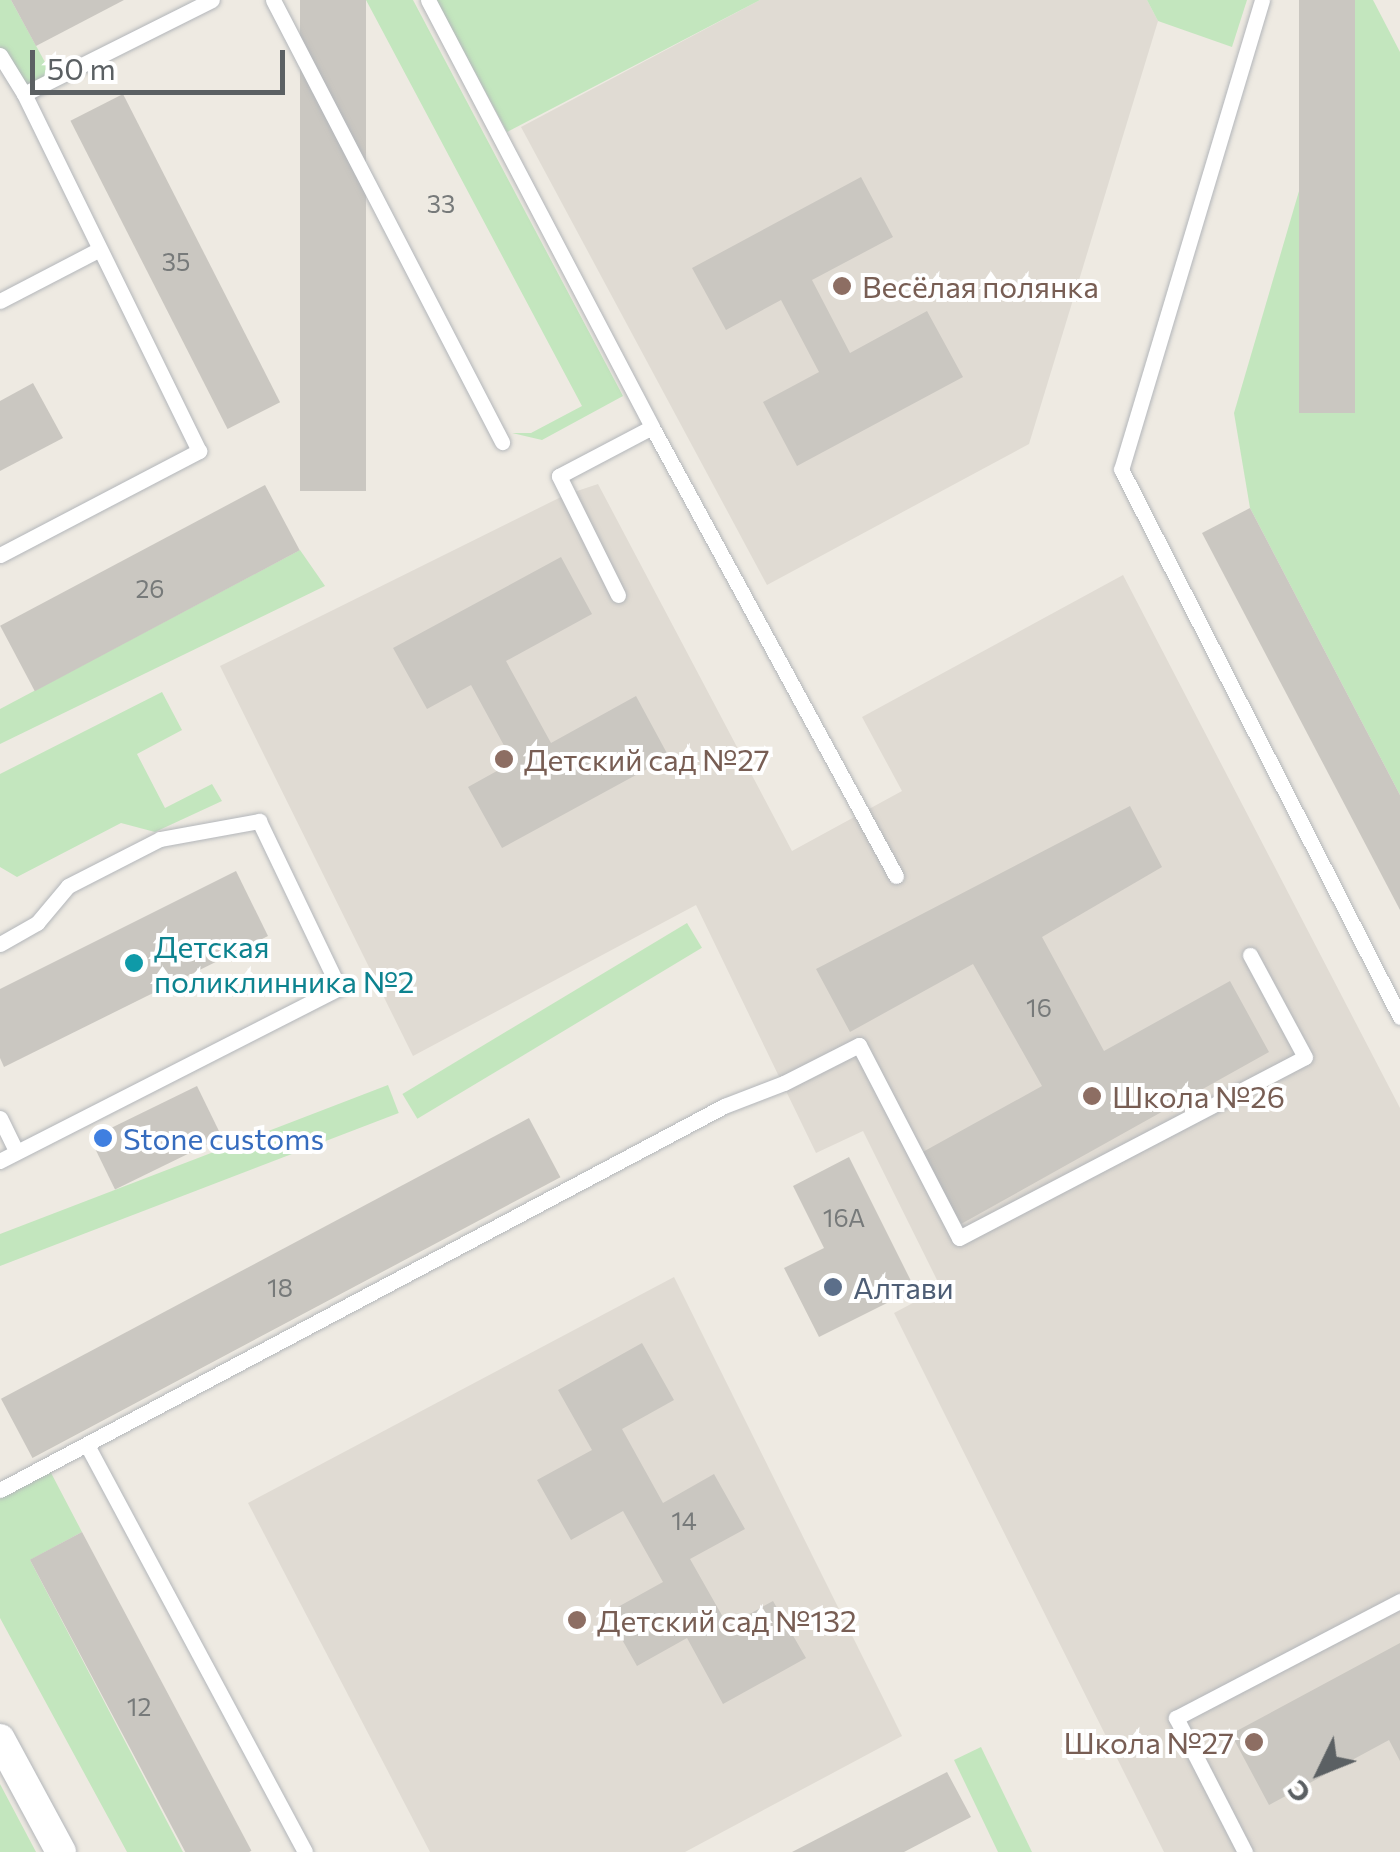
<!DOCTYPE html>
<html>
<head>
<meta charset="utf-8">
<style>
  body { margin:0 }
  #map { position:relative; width:1400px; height:1852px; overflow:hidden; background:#eeeae2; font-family:Commissioner,sans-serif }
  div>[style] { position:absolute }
  .education>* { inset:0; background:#e0dbd3 }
  .green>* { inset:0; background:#c3e6be; transform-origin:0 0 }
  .building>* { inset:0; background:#cac7c1; transform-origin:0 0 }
  .roads { filter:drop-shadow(0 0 2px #b3b6ba) drop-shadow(0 0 2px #b3b6ba) }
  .service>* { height:15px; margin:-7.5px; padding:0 7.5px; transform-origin:7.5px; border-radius:7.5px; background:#fff }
  .minor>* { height:30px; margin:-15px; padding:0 15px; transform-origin:15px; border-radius:15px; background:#fff }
  .dots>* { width:28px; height:28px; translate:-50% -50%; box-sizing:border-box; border:5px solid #fff; border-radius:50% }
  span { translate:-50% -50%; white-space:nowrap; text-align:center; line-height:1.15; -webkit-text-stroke:8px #fff; paint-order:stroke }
  .number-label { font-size:25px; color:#777a7a }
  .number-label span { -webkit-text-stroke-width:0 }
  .education-label { font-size:30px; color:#785e54 }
  .left { translate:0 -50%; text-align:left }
  .right { translate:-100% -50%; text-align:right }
  .culture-label { font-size:30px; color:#0d838f }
  .shop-label { font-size:30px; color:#366cbe }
  .service-label { font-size:30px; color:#4e5e75 }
  .north { position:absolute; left:1270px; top:1722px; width:100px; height:100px; -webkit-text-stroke:8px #fff; paint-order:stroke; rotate:227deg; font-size:28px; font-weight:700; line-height:40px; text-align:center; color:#5b6063 }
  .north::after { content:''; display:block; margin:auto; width:35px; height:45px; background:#5b6063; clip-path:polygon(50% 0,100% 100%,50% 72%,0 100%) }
  .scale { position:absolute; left:30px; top:50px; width:255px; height:45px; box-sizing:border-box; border:5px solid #5b6063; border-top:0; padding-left:12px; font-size:30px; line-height:35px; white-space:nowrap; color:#5b6063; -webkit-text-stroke:8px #fff; paint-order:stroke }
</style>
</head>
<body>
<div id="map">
  <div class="education">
    <i style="clip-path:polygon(760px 0,1147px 0,1158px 21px,1029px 444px,767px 585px,521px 127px)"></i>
    <i style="clip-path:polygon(598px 484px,792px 851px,902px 791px,862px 717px,1123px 575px,1400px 1108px,1400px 1852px,1164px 1852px,894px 1313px,941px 1288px,863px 1131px,816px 1153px,696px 905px,413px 1056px,220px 666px,565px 495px)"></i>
    <i style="clip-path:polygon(674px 1277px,902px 1736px,685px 1852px,430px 1852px,248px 1503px)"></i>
  </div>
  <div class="green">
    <i style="clip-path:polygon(0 0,11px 0,52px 75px,25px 89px,0 47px)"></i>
    <i style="clip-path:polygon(366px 0,413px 0,623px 396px,542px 440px,512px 433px,531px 433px,582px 406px)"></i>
    <i style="clip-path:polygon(436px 0,760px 0,507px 132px)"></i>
    <i style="clip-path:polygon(1147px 0,1247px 0,1232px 47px,1158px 21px)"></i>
    <i style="clip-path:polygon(1355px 0,1373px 0,1400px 52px,1400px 795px,1250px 508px,1234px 413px)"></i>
    <i style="clip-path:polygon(300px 550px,325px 586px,0 744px,0 709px)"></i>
    <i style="clip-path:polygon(162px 692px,182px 730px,137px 754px,165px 808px,212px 784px,222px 801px,155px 832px,121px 823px,17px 877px,0 867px,0 774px)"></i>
    <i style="left:687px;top:923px;width:29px;height:332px;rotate:59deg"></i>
    <i style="left:388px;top:1085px;width:30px;height:440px;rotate:69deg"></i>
    <i style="clip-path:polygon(49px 1469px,82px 1532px,30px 1560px,183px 1852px,127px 1852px,0 1618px,0 1494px)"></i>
    <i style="clip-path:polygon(981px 1747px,1032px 1852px,998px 1852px,954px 1760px)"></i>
    <i style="clip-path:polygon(0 1784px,36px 1852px,0 1852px)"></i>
  </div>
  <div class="building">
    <i style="clip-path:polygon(11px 0,124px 0,36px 46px)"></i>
    <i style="left:300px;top:0;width:66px;height:491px"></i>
    <i style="left:1299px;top:0;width:56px;height:413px"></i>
    <i style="left:123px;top:94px;width:346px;height:59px;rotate:63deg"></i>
    <i style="clip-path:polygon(861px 177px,893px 237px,812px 280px,850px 353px,927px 311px,963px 377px,797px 466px,763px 402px,819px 372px,781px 300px,726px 330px,692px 268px)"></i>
    <i style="clip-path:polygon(33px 383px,63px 438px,0 471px,0 401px)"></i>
    <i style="left:265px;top:485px;width:74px;height:300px;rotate:62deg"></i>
    <i style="clip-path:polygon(1250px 508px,1400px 795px,1400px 910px,1202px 533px)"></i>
    <i style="clip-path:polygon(561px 557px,592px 614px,506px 661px,551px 743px,636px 696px,669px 757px,502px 848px,468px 787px,513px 762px,471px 685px,427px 709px,393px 648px)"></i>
    <i style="clip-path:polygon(1130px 806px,1162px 867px,1042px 937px,1104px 1051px,1230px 981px,1269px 1052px,961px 1224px,921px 1153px,1042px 1086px,973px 964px,850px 1032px,816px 969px)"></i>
    <i style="clip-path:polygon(236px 871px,268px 936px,4px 1067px,0 1058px,0 989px)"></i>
    <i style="left:197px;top:1086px;width:57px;height:119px;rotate:64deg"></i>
    <i style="left:529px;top:1118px;width:67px;height:598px;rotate:62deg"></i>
    <i style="clip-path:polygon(849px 1157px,915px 1289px,819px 1337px,784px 1268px,824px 1248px,793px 1186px)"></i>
    <i style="clip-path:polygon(642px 1343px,674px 1400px,622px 1429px,663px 1503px,714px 1474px,745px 1529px,690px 1559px,728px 1626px,773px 1601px,806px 1658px,723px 1704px,687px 1638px,637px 1666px,607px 1613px,663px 1582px,623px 1511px,571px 1540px,537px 1480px,592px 1450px,558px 1390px)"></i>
    <i style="left:82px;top:1532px;width:361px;height:59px;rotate:62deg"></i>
    <i style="clip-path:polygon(1400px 1643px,1400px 1761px,1389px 1740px,1269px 1805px,1231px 1734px)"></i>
    <i style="clip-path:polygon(947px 1772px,971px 1817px,904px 1852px,792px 1852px)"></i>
  </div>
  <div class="roads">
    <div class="service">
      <i style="left:273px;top:0;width:498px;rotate:62.6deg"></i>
      <i style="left:428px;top:0;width:482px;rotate:62.3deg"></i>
      <i style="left:652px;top:427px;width:511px;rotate:61.48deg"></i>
      <i style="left:1262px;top:0;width:490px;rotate:106.7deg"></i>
      <i style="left:1121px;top:469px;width:615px;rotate:63.02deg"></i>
      <i style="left:0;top:55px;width:46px;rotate:58.4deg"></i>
      <i style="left:24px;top:94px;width:210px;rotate:-26.6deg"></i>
      <i style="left:0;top:301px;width:110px;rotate:-27.5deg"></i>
      <i style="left:0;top:555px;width:225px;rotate:-27.6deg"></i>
      <i style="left:199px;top:451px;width:398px;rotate:-116.1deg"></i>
      <i style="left:618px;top:595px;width:133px;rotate:-116.4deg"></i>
      <i style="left:559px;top:476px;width:105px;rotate:-27.8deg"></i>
      <i style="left:0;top:944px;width:43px;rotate:-29.6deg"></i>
      <i style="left:37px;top:923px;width:48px;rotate:-50deg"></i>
      <i style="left:68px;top:886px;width:103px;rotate:-27.1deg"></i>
      <i style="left:160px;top:839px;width:101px;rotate:-10.3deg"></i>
      <i style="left:259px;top:821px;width:185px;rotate:64.4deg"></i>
      <i style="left:339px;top:988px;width:381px;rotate:153deg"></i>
      <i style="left:0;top:1118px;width:37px;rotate:64deg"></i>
      <i style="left:88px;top:1447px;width:459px;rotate:61.8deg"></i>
      <i style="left:0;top:1490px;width:820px;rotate:-27.94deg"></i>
      <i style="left:724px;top:1106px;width:64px;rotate:-21deg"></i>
      <i style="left:784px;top:1083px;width:84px;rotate:-26.9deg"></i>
      <i style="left:859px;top:1045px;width:217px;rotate:62.6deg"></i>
      <i style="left:959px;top:1238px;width:390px;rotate:-27.6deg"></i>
      <i style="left:1305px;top:1057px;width:116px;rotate:-118.3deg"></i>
      <i style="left:1245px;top:1852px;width:151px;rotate:-117.2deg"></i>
      <i style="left:1176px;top:1718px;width:253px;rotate:-27.6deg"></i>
    </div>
    <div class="minor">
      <i style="left:0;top:1739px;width:128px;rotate:61.6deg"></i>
    </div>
  </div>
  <div class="dots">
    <i style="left:842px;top:286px;background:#8d6e63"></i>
    <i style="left:504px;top:759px;background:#8d6e63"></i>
    <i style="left:134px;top:963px;background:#0f9aa8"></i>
    <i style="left:1092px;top:1096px;background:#8d6e63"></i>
    <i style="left:103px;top:1138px;background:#3f7fe0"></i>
    <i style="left:833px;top:1287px;background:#5c6f8a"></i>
    <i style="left:577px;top:1620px;background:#8d6e63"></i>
    <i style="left:1254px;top:1742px;background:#8d6e63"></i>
  </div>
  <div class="number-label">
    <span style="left:441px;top:203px">33</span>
    <span style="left:176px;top:261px">35</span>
    <span style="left:150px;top:588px">26</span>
    <span style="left:1039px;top:1007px">16</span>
    <span style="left:844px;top:1217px">16А</span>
    <span style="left:280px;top:1287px">18</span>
    <span style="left:684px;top:1520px">14</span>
    <span style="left:139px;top:1706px">12</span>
  </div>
  <div class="education-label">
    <span class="left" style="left:862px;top:286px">Весёлая полянка</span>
    <span class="left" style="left:524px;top:759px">Детский сад №27</span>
    <span class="left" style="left:1112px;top:1096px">Школа №26</span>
    <span class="left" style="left:597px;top:1620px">Детский сад №132</span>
    <span class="right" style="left:1234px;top:1742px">Школа №27</span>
  </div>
  <div class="culture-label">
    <span class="left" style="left:154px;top:963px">Детская<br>поликлинника №2</span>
  </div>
  <div class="shop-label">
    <span class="left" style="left:123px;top:1138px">Stone customs</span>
  </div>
  <div class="service-label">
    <span class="left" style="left:853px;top:1287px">Алтави</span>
  </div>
  <div class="north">С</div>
  <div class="scale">50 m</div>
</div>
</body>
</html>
